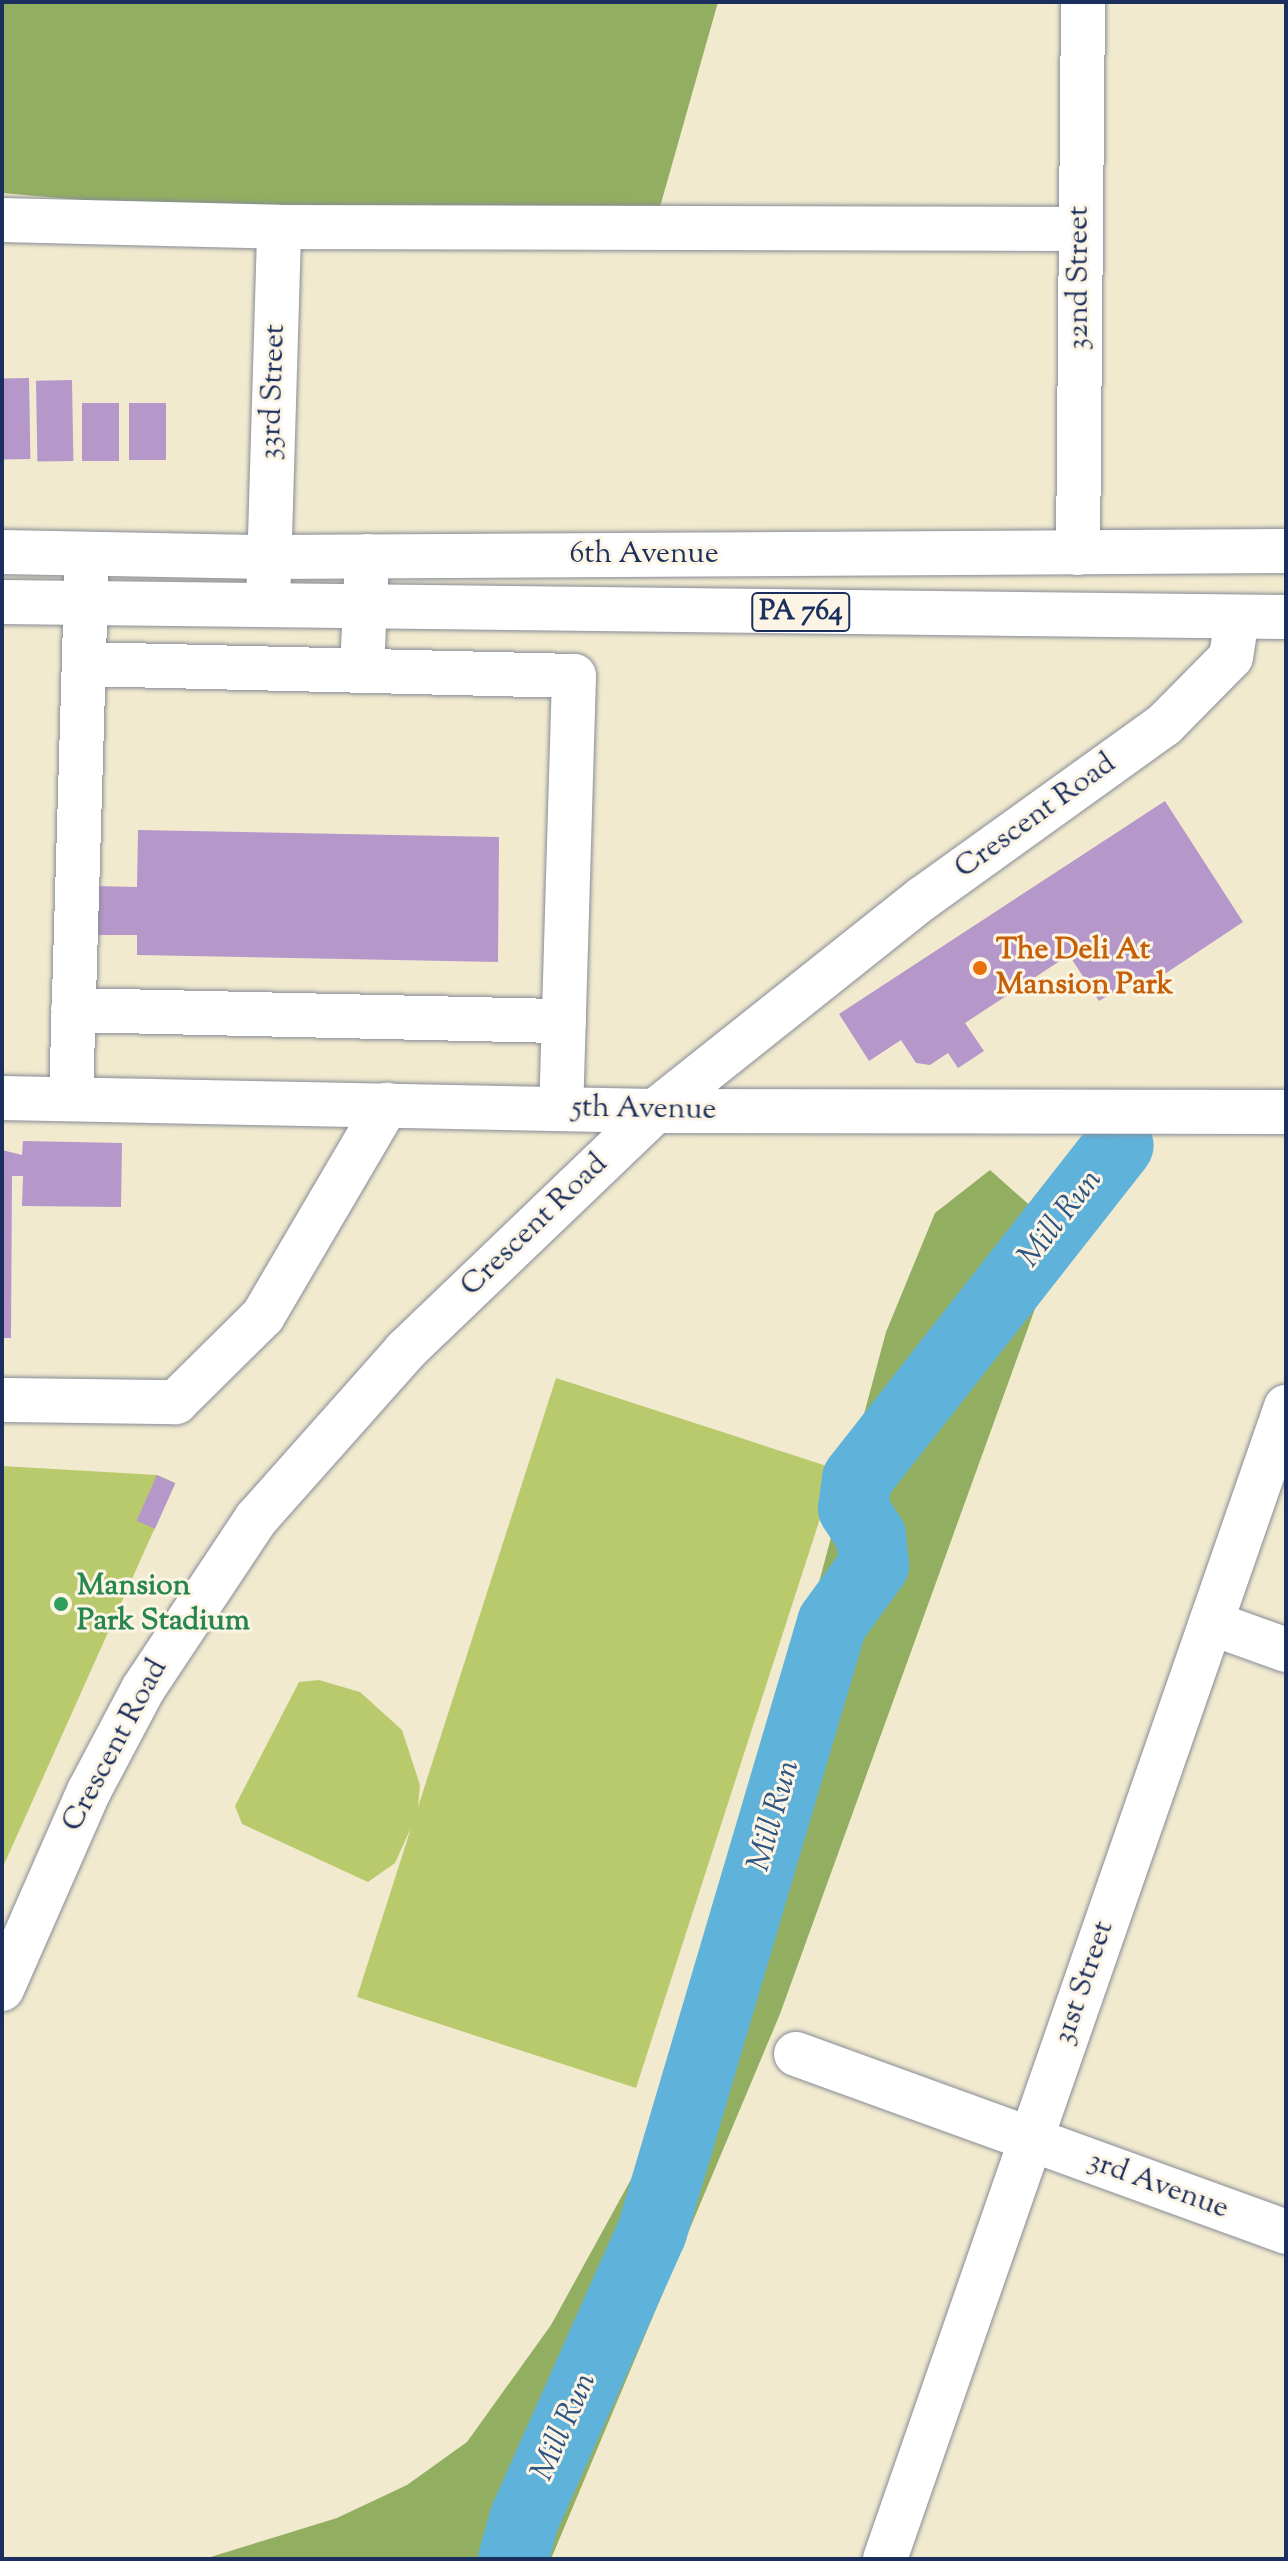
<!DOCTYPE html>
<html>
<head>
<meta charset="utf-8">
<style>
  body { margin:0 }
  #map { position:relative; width:1288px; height:2561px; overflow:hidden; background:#f2eacf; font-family:"Sorts Mill Goudy",serif }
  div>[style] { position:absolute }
  .green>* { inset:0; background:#b9ca6d }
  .forest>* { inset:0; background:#92ae60 }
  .river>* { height:70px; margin:-35px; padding:0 35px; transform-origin:35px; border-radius:35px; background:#5fb2da }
  .building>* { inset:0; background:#b597ca; transform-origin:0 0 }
  .roads { filter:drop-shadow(0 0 2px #868c96) drop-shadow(0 0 2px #868c96) }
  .minor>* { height:44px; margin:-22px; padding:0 22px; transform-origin:22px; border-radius:22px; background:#fff }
  .major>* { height:44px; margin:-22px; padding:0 22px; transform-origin:22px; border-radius:22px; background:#fff }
  .dots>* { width:22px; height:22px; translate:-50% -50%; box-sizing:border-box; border:4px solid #fcf5e5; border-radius:50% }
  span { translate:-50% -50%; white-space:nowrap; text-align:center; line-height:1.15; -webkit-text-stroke:6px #fcf5e5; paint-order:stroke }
  .shield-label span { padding:2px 6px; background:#fcf5e5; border:2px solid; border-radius:6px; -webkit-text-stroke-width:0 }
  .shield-label { font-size:28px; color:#1b2f5e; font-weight:700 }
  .street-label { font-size:30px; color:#1b2f5e }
  .food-label { font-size:30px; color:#c56008; font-weight:700 }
  .left { translate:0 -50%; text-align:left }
  .leisure-label { font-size:30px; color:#27864d; font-weight:700 }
  .water-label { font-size:32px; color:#2f5683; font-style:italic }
  .frame { position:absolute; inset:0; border:4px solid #1b2f5e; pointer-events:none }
</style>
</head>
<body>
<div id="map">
  <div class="green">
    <i style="clip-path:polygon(556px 1378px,836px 1469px,636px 2088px,357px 1997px,411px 1828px,395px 1863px,368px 1882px,242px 1824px,235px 1806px,299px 1682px,319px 1680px,360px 1692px,402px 1730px,420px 1785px,418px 1807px)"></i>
    <i style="clip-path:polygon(2px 1466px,157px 1475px,175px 1483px,2px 1869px)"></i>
  </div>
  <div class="forest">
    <i style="clip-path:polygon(2px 2px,718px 2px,656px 221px,286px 218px,2px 193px)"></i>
    <i style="clip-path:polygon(990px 1170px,1062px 1234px,780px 2014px,551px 2559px,204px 2559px,337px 2518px,407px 2485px,467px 2442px,551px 2325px,651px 2143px,787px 1702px,886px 1332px,935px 1213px)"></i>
  </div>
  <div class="river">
    <i style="left:513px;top:2559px;width:44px;rotate:-74.1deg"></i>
    <i style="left:525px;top:2517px;width:312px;rotate:-66deg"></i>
    <i style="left:652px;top:2232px;width:635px;rotate:-73.53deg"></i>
    <i style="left:832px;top:1623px;width:72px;rotate:-54.1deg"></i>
    <i style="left:874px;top:1565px;width:29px;rotate:-96deg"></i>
    <i style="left:871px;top:1536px;width:33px;rotate:-123deg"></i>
    <i style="left:853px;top:1508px;width:29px;rotate:-82deg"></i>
    <i style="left:857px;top:1479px;width:424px;rotate:-51.9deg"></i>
  </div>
  <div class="building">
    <i style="left:29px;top:378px;width:81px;height:27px;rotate:89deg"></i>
    <i style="left:72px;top:380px;width:81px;height:36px;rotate:89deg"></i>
    <i style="left:82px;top:403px;width:37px;height:58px"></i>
    <i style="left:129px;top:403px;width:37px;height:57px"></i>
    <i style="clip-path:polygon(1165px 801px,1243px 922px,1139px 991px,1132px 981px,1099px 1001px,1069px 955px,965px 1023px,984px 1051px,958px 1068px,948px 1053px,930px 1065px,916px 1063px,901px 1040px,869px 1061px,839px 1014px)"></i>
    <i style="clip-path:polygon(138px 830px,499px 837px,498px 962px,137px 955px,137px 935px,93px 935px,94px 886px,137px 887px)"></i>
    <i style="clip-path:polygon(23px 1141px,122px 1143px,121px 1207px,22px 1206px,23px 1176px,12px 1176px,11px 1338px,2px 1338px,2px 1150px,22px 1155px)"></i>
    <i style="left:157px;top:1475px;width:20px;height:50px;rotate:24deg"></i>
  </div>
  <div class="roads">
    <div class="minor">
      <i style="left:2px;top:220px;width:277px;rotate:1.4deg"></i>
      <i style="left:279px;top:227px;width:801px;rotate:0.14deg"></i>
      <i style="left:1078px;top:553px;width:551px;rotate:-89.48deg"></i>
      <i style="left:268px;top:605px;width:378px;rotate:-88.3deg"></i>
      <i style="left:84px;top:664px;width:490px;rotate:1.4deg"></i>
      <i style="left:574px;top:676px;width:433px;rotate:91.7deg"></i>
      <i style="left:362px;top:671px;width:115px;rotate:-87.5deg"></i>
      <i style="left:73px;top:1010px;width:491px;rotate:1.3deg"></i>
      <i style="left:2px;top:1098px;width:653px;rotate:1.14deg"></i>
      <i style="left:655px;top:1111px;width:631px;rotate:0.09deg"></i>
      <i style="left:71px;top:1099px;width:545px;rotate:-88.32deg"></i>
      <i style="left:2px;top:1400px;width:174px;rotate:0.7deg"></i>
      <i style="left:176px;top:1402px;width:122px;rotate:-44.7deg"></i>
      <i style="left:263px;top:1316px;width:245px;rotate:-59.6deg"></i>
      <i style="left:1211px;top:1623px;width:80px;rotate:19.8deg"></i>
      <i style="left:2px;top:1989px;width:216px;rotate:-66.3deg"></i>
      <i style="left:89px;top:1791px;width:115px;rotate:-62.1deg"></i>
      <i style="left:143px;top:1689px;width:204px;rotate:-56.4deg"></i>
      <i style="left:256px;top:1519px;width:225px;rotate:-48.4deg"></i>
      <i style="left:405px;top:1351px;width:347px;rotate:-43.8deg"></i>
      <i style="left:655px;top:1111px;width:342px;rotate:-38.5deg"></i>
      <i style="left:923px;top:898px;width:297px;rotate:-35.7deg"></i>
      <i style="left:1164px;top:725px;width:95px;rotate:-45.4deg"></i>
      <i style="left:1231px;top:657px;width:39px;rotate:-81deg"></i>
      <i style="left:796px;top:2054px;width:521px;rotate:19.96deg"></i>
      <i style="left:885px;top:2559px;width:1220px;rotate:-70.81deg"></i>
    </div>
    <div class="major">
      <i style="left:2px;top:552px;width:267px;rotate:1.1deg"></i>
      <i style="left:269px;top:557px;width:1017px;rotate:-0.34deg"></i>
      <i style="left:2px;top:602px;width:1284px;rotate:0.67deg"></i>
    </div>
  </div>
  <div class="dots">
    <i style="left:980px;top:968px;background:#e8710a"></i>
    <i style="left:61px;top:1604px;background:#2e9e5b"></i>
  </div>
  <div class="shield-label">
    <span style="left:801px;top:612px">PA 764</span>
  </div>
  <div class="street-label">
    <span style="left:1080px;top:278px;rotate:-90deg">32nd Street</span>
    <span style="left:274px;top:392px;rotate:-88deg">33rd Street</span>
    <span style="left:644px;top:555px">6th Avenue</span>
    <span style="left:1036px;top:817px;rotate:-36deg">Crescent Road</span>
    <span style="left:644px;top:1110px;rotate:1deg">5th Avenue</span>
    <span style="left:535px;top:1226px;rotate:-44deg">Crescent Road</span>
    <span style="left:116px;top:1746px;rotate:-62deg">Crescent Road</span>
    <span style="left:1085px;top:1983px;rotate:-71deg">31st Street</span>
    <span style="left:1158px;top:2186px;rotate:20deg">3rd Avenue</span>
  </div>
  <div class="food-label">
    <span class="left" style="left:996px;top:968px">The Deli At<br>Mansion Park</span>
  </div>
  <div class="leisure-label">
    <span class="left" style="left:77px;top:1604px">Mansion<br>Park Stadium</span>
  </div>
  <div class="water-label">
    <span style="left:1061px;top:1219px;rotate:-52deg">Mill Run</span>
    <span style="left:775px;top:1816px;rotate:-74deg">Mill Run</span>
    <span style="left:565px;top:2427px;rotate:-66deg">Mill Run</span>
  </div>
  <div class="frame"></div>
</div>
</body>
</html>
